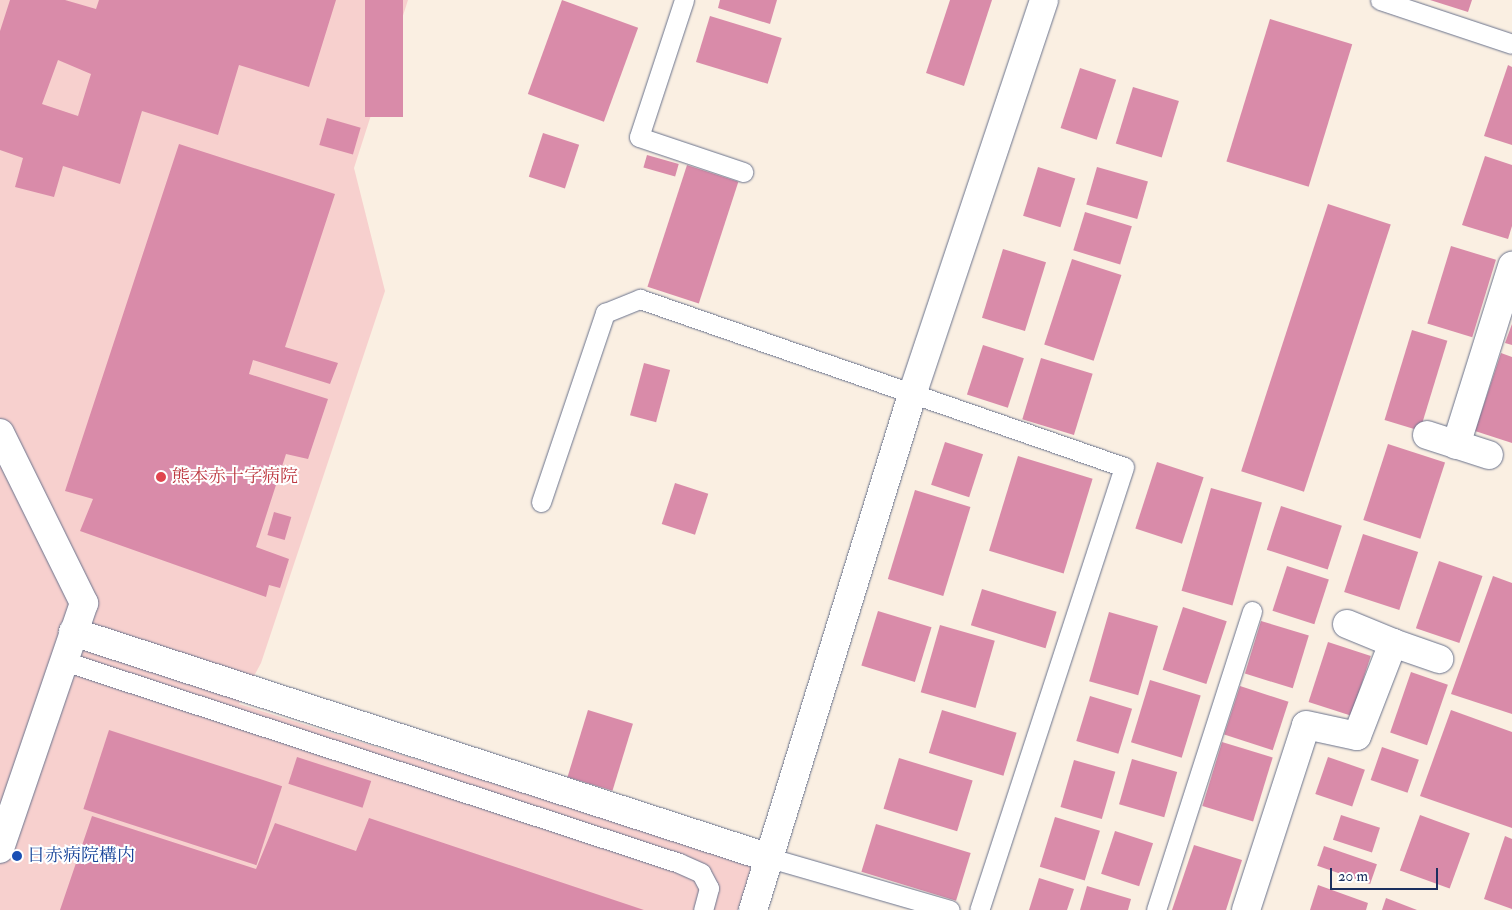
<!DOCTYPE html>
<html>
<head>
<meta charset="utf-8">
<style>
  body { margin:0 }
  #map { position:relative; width:1512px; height:910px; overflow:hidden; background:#faefe2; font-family:"IM FELL Double Pica","Noto Serif JP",serif }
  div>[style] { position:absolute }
  .built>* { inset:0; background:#f7d0ce }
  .building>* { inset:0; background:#d98ba9; transform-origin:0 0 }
  .roads { filter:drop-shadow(0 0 1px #69728c) drop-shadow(0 0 1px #69728c) }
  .lane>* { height:19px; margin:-9.5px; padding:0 9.5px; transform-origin:9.5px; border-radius:9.5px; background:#fff }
  .street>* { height:28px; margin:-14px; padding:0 14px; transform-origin:14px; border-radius:14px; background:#fff }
  .dots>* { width:14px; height:14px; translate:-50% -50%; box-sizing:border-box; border:2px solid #fff; border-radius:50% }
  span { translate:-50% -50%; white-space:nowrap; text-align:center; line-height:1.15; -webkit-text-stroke:4px #fff; paint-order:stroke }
  .health-label { font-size:18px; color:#be3a42 }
  .left { translate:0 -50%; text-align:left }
  .transit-label { font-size:18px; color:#164399 }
  .scale { position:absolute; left:1330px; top:868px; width:108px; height:22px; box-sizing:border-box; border:2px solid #1b2f5e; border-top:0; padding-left:6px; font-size:15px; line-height:18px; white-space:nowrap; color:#1b2f5e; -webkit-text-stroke:4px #fff; paint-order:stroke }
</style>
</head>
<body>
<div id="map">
  <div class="built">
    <i style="clip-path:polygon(0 0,408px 0,354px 168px,385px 291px,261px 663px,239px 704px,752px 864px,738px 910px,0 910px)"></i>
  </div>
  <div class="building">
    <i style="clip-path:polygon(evenodd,10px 0,65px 0,96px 9px,99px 0,336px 0,309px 87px,239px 65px,218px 135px,142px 111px,120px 184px,63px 166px,54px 197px,15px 187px,23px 158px,0 150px,0 31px,10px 0,58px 60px,91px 74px,78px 116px,42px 104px,58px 60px)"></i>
    <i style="left:365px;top:0;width:38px;height:117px"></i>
    <i style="left:562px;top:0;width:81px;height:100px;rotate:20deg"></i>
    <i style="clip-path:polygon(720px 0,777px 0,770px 24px,718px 8px)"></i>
    <i style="clip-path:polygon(950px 0,992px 0,964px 86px,926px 73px)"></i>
    <i style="clip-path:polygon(1430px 0,1472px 0,1468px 12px)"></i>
    <i style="left:710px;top:16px;width:75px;height:48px;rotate:17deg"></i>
    <i style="left:1270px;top:19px;width:86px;height:149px;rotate:17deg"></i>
    <i style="clip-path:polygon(1508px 65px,1512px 67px,1512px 145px,1484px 136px)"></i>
    <i style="left:1080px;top:68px;width:38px;height:63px;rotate:18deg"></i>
    <i style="left:1133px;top:87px;width:48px;height:59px;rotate:17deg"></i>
    <i style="left:327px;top:118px;width:35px;height:28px;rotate:16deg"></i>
    <i style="left:543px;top:133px;width:38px;height:46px;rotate:18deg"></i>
    <i style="clip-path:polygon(179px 144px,335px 194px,285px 347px,338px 363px,330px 384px,253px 360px,249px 374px,328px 399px,308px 459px,286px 454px,256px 547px,289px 559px,280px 588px,269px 585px,266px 597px,80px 531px,93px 499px,65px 491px)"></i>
    <i style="left:647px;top:155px;width:33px;height:13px;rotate:16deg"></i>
    <i style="clip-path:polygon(1485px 156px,1512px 165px,1512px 226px,1508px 239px,1462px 225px)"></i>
    <i style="left:687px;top:165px;width:54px;height:128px;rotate:18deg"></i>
    <i style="left:1038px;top:167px;width:39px;height:51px;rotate:17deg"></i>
    <i style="left:1097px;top:167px;width:53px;height:39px;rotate:16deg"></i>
    <i style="left:1328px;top:204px;width:66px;height:281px;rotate:18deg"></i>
    <i style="left:1085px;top:212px;width:49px;height:40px;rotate:17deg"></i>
    <i style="left:1451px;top:246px;width:47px;height:81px;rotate:17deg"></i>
    <i style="left:1003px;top:249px;width:45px;height:72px;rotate:17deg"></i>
    <i style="left:1072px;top:259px;width:52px;height:90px;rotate:18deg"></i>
    <i style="clip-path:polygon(1512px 324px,1512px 345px,1505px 343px)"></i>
    <i style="left:1412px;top:330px;width:37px;height:94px;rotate:17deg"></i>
    <i style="left:983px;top:345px;width:43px;height:52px;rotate:18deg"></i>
    <i style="clip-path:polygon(1501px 353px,1512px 357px,1512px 443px,1475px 431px)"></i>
    <i style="left:1041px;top:358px;width:54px;height:64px;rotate:17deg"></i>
    <i style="left:644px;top:363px;width:27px;height:54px;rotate:15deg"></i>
    <i style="left:945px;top:442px;width:40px;height:45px;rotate:18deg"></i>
    <i style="left:1388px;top:444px;width:60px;height:80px;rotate:18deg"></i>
    <i style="left:1018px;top:456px;width:78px;height:99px;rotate:17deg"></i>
    <i style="left:1157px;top:462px;width:49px;height:70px;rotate:18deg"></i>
    <i style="left:675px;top:483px;width:35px;height:43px;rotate:18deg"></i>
    <i style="left:1211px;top:488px;width:53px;height:107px;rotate:16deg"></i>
    <i style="left:915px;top:490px;width:58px;height:93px;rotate:17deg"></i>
    <i style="left:1281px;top:506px;width:64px;height:46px;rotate:18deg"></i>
    <i style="left:274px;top:512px;width:18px;height:24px;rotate:16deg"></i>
    <i style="left:1363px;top:534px;width:58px;height:61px;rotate:18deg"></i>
    <i style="left:1439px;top:561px;width:46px;height:71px;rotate:19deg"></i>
    <i style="left:1287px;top:566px;width:44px;height:47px;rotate:18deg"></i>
    <i style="clip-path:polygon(1493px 576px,1512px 583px,1512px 714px,1451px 694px)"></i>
    <i style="left:982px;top:589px;width:78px;height:38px;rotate:17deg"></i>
    <i style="left:1183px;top:607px;width:46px;height:66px;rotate:18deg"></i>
    <i style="left:878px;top:611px;width:56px;height:57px;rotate:17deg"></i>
    <i style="left:1109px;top:612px;width:51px;height:72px;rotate:16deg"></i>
    <i style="left:1261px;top:621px;width:50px;height:55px;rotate:17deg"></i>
    <i style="left:940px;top:625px;width:57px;height:70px;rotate:16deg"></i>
    <i style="left:1328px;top:642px;width:45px;height:63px;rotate:18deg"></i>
    <i style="left:1411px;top:672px;width:39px;height:64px;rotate:19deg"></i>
    <i style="left:1150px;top:680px;width:53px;height:65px;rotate:17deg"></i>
    <i style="left:1240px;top:686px;width:51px;height:51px;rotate:18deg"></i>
    <i style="left:1090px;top:696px;width:44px;height:47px;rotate:17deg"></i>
    <i style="left:588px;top:710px;width:47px;height:70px;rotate:17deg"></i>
    <i style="left:942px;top:710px;width:78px;height:45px;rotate:17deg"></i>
    <i style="clip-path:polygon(1451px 710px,1512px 732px,1512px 828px,1420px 796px)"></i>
    <i style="left:109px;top:730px;width:182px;height:83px;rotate:18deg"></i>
    <i style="left:1222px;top:742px;width:53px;height:67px;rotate:17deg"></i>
    <i style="left:1382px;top:747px;width:39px;height:35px;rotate:19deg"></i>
    <i style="left:297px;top:757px;width:78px;height:28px;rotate:18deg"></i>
    <i style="left:1328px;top:757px;width:39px;height:39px;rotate:19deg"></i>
    <i style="left:899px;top:758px;width:77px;height:53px;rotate:17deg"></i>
    <i style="left:1132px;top:759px;width:47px;height:47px;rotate:16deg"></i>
    <i style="left:1074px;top:760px;width:43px;height:49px;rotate:16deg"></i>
    <i style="left:1341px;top:815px;width:41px;height:26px;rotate:18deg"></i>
    <i style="left:1420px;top:815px;width:53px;height:59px;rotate:20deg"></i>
    <i style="clip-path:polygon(92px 816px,256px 869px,275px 823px,356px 851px,369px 818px,644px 910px,60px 910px)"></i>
    <i style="left:1055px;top:817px;width:47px;height:52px;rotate:17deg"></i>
    <i style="left:876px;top:824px;width:99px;height:50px;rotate:17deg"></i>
    <i style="left:1115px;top:831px;width:40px;height:45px;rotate:18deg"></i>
    <i style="clip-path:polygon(1505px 836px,1512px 839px,1512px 909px,1484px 899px)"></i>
    <i style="clip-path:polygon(1194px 845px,1242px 860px,1226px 910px,1172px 910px)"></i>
    <i style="left:1324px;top:846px;width:56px;height:21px;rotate:19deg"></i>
    <i style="clip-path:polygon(1039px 878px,1074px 889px,1067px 910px,1029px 910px)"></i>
    <i style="clip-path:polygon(1318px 885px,1368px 903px,1366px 910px,1310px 910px)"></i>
    <i style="clip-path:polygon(1087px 886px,1131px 899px,1128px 910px,1080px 910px)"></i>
    <i style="clip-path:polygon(1386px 898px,1417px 910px,1382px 910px)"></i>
  </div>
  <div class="roads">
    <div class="lane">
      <i style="left:684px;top:0;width:144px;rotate:108.2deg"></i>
      <i style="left:639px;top:137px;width:110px;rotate:18.6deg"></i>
      <i style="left:1380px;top:0;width:139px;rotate:18.4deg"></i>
      <i style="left:541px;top:502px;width:200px;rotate:-71.3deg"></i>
      <i style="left:605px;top:313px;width:38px;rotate:-22deg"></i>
      <i style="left:640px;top:299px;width:512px;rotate:19.14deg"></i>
      <i style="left:1124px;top:467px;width:466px;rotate:108.1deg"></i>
      <i style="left:64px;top:661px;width:647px;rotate:18.18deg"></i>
      <i style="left:679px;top:863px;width:24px;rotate:24deg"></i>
      <i style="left:701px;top:873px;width:17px;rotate:62deg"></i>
      <i style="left:709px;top:888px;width:23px;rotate:105deg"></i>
      <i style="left:770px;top:858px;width:187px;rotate:16.1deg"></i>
      <i style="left:1156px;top:910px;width:314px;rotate:-72.2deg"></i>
    </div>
    <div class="street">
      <i style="left:0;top:433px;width:190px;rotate:63.7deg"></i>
      <i style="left:84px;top:603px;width:260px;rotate:108.9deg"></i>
      <i style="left:1427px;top:435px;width:65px;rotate:17.9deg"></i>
      <i style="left:1456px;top:445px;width:188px;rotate:-72.6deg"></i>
      <i style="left:1347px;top:624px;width:50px;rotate:22.4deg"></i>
      <i style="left:73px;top:632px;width:733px;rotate:17.97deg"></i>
      <i style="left:753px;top:910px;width:542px;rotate:-72.84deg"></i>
      <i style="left:913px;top:392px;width:413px;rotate:-71.5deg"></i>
      <i style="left:1246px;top:910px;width:194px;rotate:-72deg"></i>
      <i style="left:1306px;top:725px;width:52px;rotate:12.2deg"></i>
      <i style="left:1357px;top:736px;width:100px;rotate:-68.8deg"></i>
      <i style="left:1393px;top:643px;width:49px;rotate:19.2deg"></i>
    </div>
  </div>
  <div class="dots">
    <i style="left:161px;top:477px;background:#e0444e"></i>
    <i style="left:17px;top:856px;background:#1a4fb4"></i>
  </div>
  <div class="health-label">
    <span class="left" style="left:172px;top:477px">熊本赤十字病院</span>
  </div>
  <div class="transit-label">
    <span class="left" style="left:27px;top:856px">日赤病院構内</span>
  </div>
  <div class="scale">20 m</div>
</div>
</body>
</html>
